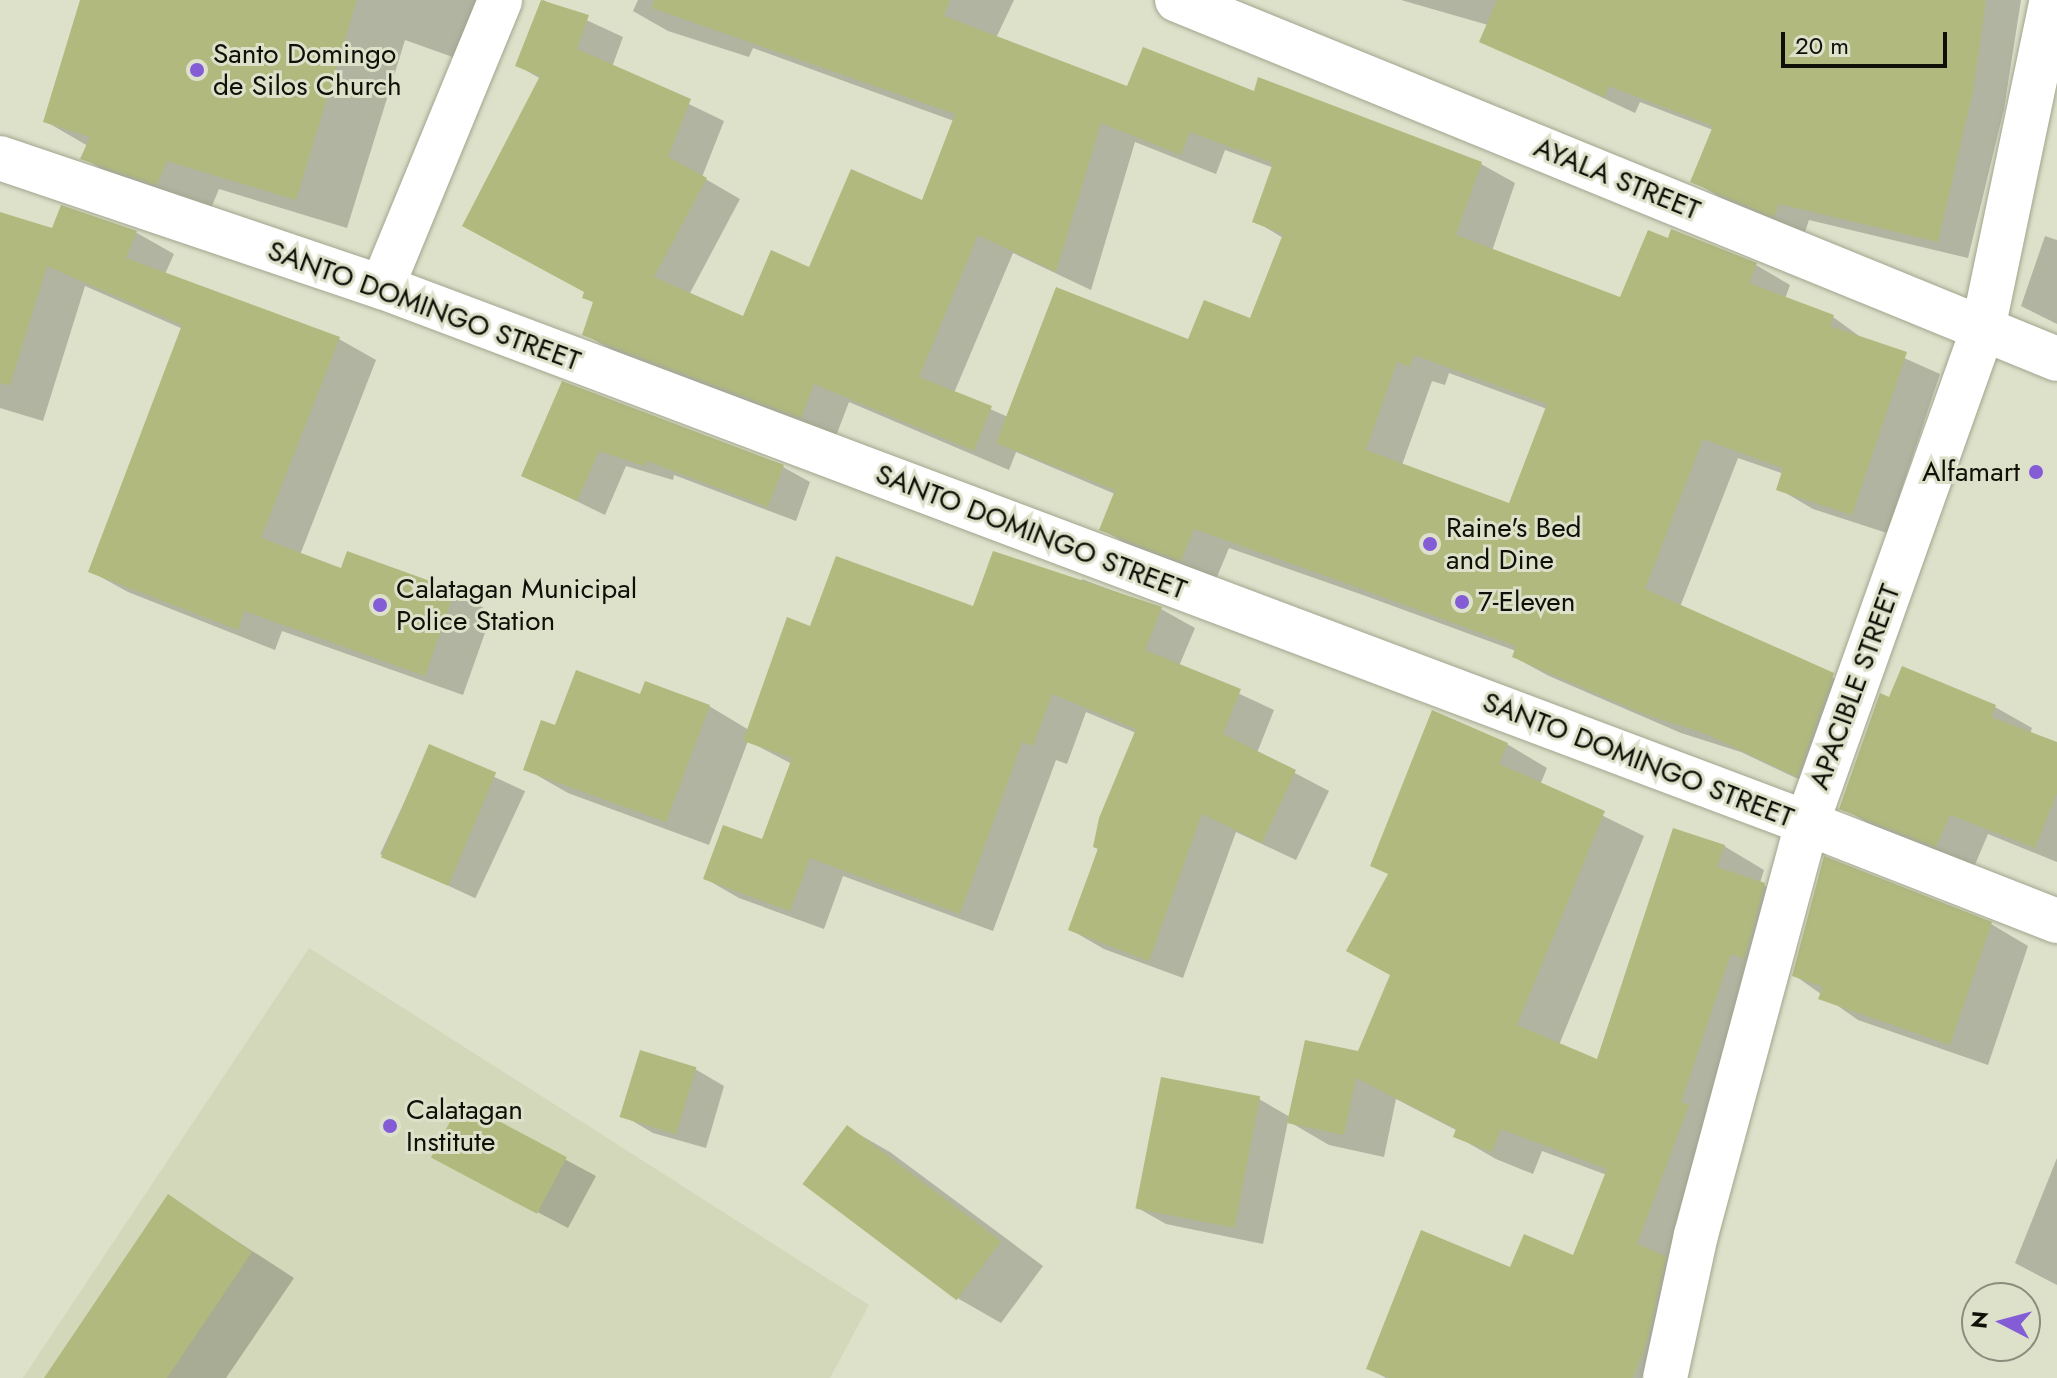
<!DOCTYPE html>
<html>
<head>
<meta charset="utf-8">
<style>
  body { margin:0 }
  #map { position:relative; width:2057px; height:1378px; overflow:hidden; background:#dde1ca; font-family:Jost,sans-serif }
  div>[style] { position:absolute }
  .built>* { inset:0; background:#d2d8b9 }
  .shadow>* { inset:0; background:#0003; transform-origin:0 0 }
  .building>* { inset:0; background:#b1b97e; transform-origin:0 0 }
  .roads { filter:drop-shadow(0 0 2px #a1a58e) drop-shadow(0 0 2px #a1a58e) }
  .street>* { height:44px; margin:-22px; padding:0 22px; transform-origin:22px; border-radius:22px; background:#fff }
  .secondary>* { height:44px; margin:-22px; padding:0 22px; transform-origin:22px; border-radius:22px; background:#fff }
  .primary>* { height:44px; margin:-22px; padding:0 22px; transform-origin:22px; border-radius:22px; background:#fff }
  .dots>* { width:22px; height:22px; translate:-50% -50%; box-sizing:border-box; border:4px solid #dde1ca; border-radius:50% }
  span { translate:-50% -50%; white-space:nowrap; text-align:center; line-height:1.15; -webkit-text-stroke:6px #dde1ca; paint-order:stroke }
  .poi-label { font-size:28px; color:#0f1008 }
  .left { translate:0 -50%; text-align:left }
  .right { translate:-100% -50%; text-align:right }
  .street-label { font-size:28px; color:#0f1008 }
  .north { position:absolute; left:1961px; top:1282px; width:80px; height:80px; box-sizing:border-box; background:#dde1ca; border:2px solid #8b8d7c; border-radius:50%; rotate:276deg; font-size:22px; font-weight:700; line-height:32px; text-align:center; color:#0f1008 }
  .north::after { content:''; display:block; margin:auto; width:28px; height:36px; background:#835cd6; clip-path:polygon(50% 0,100% 100%,50% 72%,0 100%) }
  .scale { position:absolute; left:1781px; top:32px; width:166px; height:36px; box-sizing:border-box; border:4px solid #0f1008; border-top:0; padding-left:10px; font-size:24px; line-height:28px; white-space:nowrap; color:#0f1008; -webkit-text-stroke:6px #dde1ca; paint-order:stroke }
</style>
</head>
<body>
<div id="map">
  <div class="built">
    <i style="clip-path:polygon(309px 948px,869px 1305px,830px 1378px,23px 1378px)"></i>
  </div>
  <div class="shadow">
    <i style="clip-path:polygon(82px 0,498px 0,475px 65px,405px 40px,347px 228px,219px 189px,209px 213px,134px 188px,83px 158px,88px 146px,45px 121px)"></i>
    <i style="clip-path:polygon(evenodd,543px 0,623px 37px,612px 67px,724px 121px,702px 177px,740px 199px,689px 295px,744px 319px,810px 269px,923px 203px,954px 121px,753px 48px,749px 57px,668px 31px,633px 11px,638px 0,1014px 0,996px 38px,1128px 89px,1255px 94px,1481px 164px,1515px 183px,1492px 251px,1622px 300px,1756px 265px,1790px 285px,1785px 299px,1833px 317px,1866px 341px,1940px 374px,1887px 533px,1813px 509px,1779px 489px,1784px 474px,1738px 458px,1680px 607px,1868px 694px,1832px 795px,1741px 752px,1681px 733px,1549px 676px,1514px 657px,1516px 651px,1363px 595px,1229px 548px,1216px 579px,1136px 549px,1101px 529px,1115px 494px,1016px 452px,1009px 470px,849px 402px,836px 436px,619px 354px,584px 334px,594px 303px,586px 293px,541px 79px,518px 66px,543px 0,1135px 142px,1216px 174px,1225px 150px,1274px 168px,1255px 221px,1283px 238px,1251px 321px,1008px 417px,954px 393px,1013px 253px,1091px 290px,1135px 142px,543px 0,1449px 373px,1547px 409px,1510px 505px,1402px 465px,1432px 381px,1445px 385px,1449px 373px)"></i>
    <i style="clip-path:polygon(1401px 0,2021px 0,2004px 109px,1968px 258px,1809px 220px,1805px 232px,1723px 199px,1693px 181px,1713px 130px,1640px 102px,1635px 113px,1481px 41px,1488px 25px)"></i>
    <i style="clip-path:polygon(62px 208px,137px 233px,174px 254px,165px 274px,339px 339px,376px 360px,300px 555px,342px 571px,348px 554px,455px 591px,492px 613px,463px 695px,282px 631px,275px 650px,128px 592px,90px 571px,183px 329px,85px 286px,43px 421px,0 408px,0 214px,53px 231px)"></i>
    <i style="clip-path:polygon(2045px 236px,2057px 240px,2057px 324px,2021px 306px)"></i>
    <i style="clip-path:polygon(563px 384px,783px 467px,810px 482px,796px 521px,674px 475px,673px 480px,626px 466px,605px 515px,523px 475px)"></i>
    <i style="clip-path:polygon(1082px 579px,1161px 609px,1195px 628px,1179px 666px,1274px 710px,1257px 753px,1329px 791px,1296px 860px,1236px 832px,1183px 978px,1104px 949px,1071px 930px,1136px 733px,1086px 712px,1067px 764px,1056px 760px,993px 931px,843px 876px,824px 929px,739px 898px,706px 879px,763px 842px,792px 764px,748px 741px,709px 845px,568px 793px,526px 769px,557px 728px,641px 697px,709px 706px,749px 730px,811px 629px,974px 609px,1080px 584px)"></i>
    <i style="clip-path:polygon(1891px 700px,1995px 707px,2032px 728px,2030px 734px,2057px 744px,2057px 862px,1988px 834px,1974px 867px,1879px 829px,1842px 808px)"></i>
    <i style="clip-path:polygon(1507px 744px,1547px 768px,1540px 785px,1644px 836px,1559px 1045px,1598px 1061px,1724px 846px,1764px 870px,1760px 883px,1804px 908px,1771px 976px,1682px 1378px,1386px 1378px,1368px 1368px,1511px 1269px,1574px 1257px,1607px 1175px,1542px 1151px,1533px 1174px,1496px 1159px,1456px 1136px,1458px 1131px,1396px 1099px,1384px 1157px,1329px 1145px,1288px 1121px,1263px 1244px,1166px 1224px,1136px 1207px,1259px 1099px,1290px 1117px,1359px 1054px)"></i>
    <i style="left:430px;top:747px;width:105px;height:118px;rotate:25deg"></i>
    <i style="clip-path:polygon(1991px 924px,2028px 946px,1988px 1065px,1858px 1020px,1794px 975px)"></i>
    <i style="clip-path:polygon(695px 1069px,724px 1086px,706px 1148px,653px 1133px,624px 1116px)"></i>
    <i style="clip-path:polygon(462px 1104px,596px 1176px,568px 1228px,464px 1174px)"></i>
    <i style="clip-path:polygon(848px 1128px,890px 1152px,1043px 1266px,1001px 1323px,959px 1299px)"></i>
    <i style="clip-path:polygon(2057px 1158px,2057px 1285px,2015px 1263px)"></i>
    <i style="clip-path:polygon(169px 1197px,294px 1278px,226px 1378px,47px 1378px)"></i>
  </div>
  <div class="building">
    <i style="clip-path:polygon(80px 0,357px 0,296px 200px,167px 161px,157px 185px,80px 159px,90px 137px,43px 122px)"></i>
    <i style="clip-path:polygon(evenodd,541px 0,589px 15px,577px 49px,691px 99px,668px 157px,707px 178px,654px 277px,743px 316px,771px 250px,809px 267px,851px 169px,922px 200px,955px 114px,652px 8px,654px 0,950px 0,944px 16px,1127px 86px,1143px 47px,1254px 91px,1258px 77px,1482px 162px,1456px 235px,1620px 297px,1648px 230px,1668px 238px,1671px 229px,1757px 263px,1749px 283px,1834px 315px,1830px 326px,1907px 352px,1852px 515px,1776px 490px,1783px 468px,1703px 439px,1645px 589px,1834px 673px,1797px 777px,1704px 733px,1644px 714px,1512px 657px,1516px 646px,1326px 576px,1194px 529px,1181px 561px,1099px 530px,1115px 490px,996px 443px,1056px 287px,1188px 339px,1204px 300px,1250px 318px,1283px 234px,1252px 222px,1273px 163px,1190px 132px,1181px 155px,1101px 123px,1056px 272px,978px 235px,919px 377px,992px 406px,974px 451px,814px 384px,801px 418px,582px 335px,593px 302px,582px 298px,584px 292px,462px 226px,540px 76px,515px 66px,541px 0,1414px 355px,1547px 404px,1509px 503px,1366px 450px,1397px 362px,1410px 367px,1414px 355px)"></i>
    <i style="clip-path:polygon(1497px 0,1986px 0,1973px 91px,1938px 242px,1779px 204px,1774px 217px,1690px 182px,1713px 126px,1609px 86px,1604px 97px,1479px 42px)"></i>
    <i style="clip-path:polygon(61px 205px,137px 231px,126px 258px,340px 337px,261px 538px,341px 568px,347px 551px,455px 590px,425px 676px,244px 611px,238px 630px,88px 572px,182px 325px,47px 266px,10px 385px,0 383px,0 212px,52px 228px)"></i>
    <i style="clip-path:polygon(562px 381px,784px 465px,768px 507px,647px 461px,645px 466px,599px 451px,577px 501px,521px 476px)"></i>
    <i style="clip-path:polygon(993px 551px,1162px 607px,1145px 650px,1241px 689px,1223px 734px,1296px 770px,1262px 843px,1202px 814px,1149px 961px,1068px 930px,1098px 849px,1093px 847px,1099px 818px,1136px 729px,1052px 694px,1033px 746px,1022px 742px,960px 914px,810px 858px,790px 911px,703px 879px,723px 825px,762px 839px,792px 758px,743px 741px,787px 617px,810px 626px,836px 556px,973px 606px)"></i>
    <i style="clip-path:polygon(1902px 666px,1996px 705px,1991px 717px,2057px 742px,2057px 793px,2035px 848px,1950px 815px,1936px 847px,1839px 809px,1880px 693px,1889px 697px)"></i>
    <i style="clip-path:polygon(576px 670px,640px 694px,645px 681px,710px 705px,666px 822px,523px 770px,541px 720px,555px 725px)"></i>
    <i style="clip-path:polygon(1432px 710px,1508px 743px,1499px 764px,1605px 811px,1517px 1025px,1597px 1059px,1673px 828px,1725px 845px,1717px 867px,1765px 883px,1744px 959px,1731px 954px,1681px 1102px,1689px 1105px,1637px 1244px,1666px 1256px,1647px 1341px,1633px 1378px,1389px 1378px,1366px 1369px,1421px 1230px,1510px 1267px,1524px 1234px,1573px 1255px,1607px 1169px,1501px 1129px,1492px 1152px,1453px 1137px,1456px 1129px,1356px 1078px,1344px 1135px,1287px 1123px,1305px 1040px,1358px 1051px,1390px 975px,1346px 951px,1388px 874px,1370px 866px)"></i>
    <i style="left:429px;top:744px;width:73px;height:123px;rotate:23deg"></i>
    <i style="clip-path:polygon(1824px 856px,1992px 922px,1950px 1045px,1818px 999px,1823px 987px,1792px 976px)"></i>
    <i style="left:640px;top:1050px;width:59px;height:70px;rotate:17deg"></i>
    <i style="left:1161px;top:1077px;width:101px;height:134px;rotate:11deg"></i>
    <i style="left:461px;top:1101px;width:120px;height:64px;rotate:28deg"></i>
    <i style="left:847px;top:1125px;width:193px;height:74px;rotate:37deg"></i>
    <i style="clip-path:polygon(168px 1194px,252px 1252px,167px 1378px,44px 1378px)"></i>
  </div>
  <div class="roads">
    <div class="street">
      <i style="left:382px;top:287px;width:310px;rotate:-67.6deg"></i>
      <i style="left:1807px;top:823px;width:269px;rotate:21.4deg"></i>
    </div>
    <div class="secondary">
      <i style="left:1983px;top:329px;width:336px;rotate:-78.2deg"></i>
      <i style="left:1665px;top:1378px;width:146px;rotate:-77.8deg"></i>
      <i style="left:1696px;top:1235px;width:427px;rotate:-74.9deg"></i>
    </div>
    <div class="primary">
      <i style="left:1177px;top:0;width:950px;rotate:22.19deg"></i>
      <i style="left:0;top:158px;width:403px;rotate:18.7deg"></i>
      <i style="left:382px;top:287px;width:1522px;rotate:20.61deg"></i>
      <i style="left:1807px;top:823px;width:524px;rotate:-70.39deg"></i>
    </div>
  </div>
  <div class="dots">
    <i style="left:197px;top:70px;background:#835cd6"></i>
    <i style="left:2036px;top:472px;background:#835cd6"></i>
    <i style="left:1430px;top:544px;background:#835cd6"></i>
    <i style="left:1462px;top:602px;background:#835cd6"></i>
    <i style="left:380px;top:605px;background:#835cd6"></i>
    <i style="left:390px;top:1126px;background:#835cd6"></i>
  </div>
  <div class="poi-label">
    <span class="left" style="left:213px;top:70px">Santo Domingo<br>de Silos Church</span>
    <span class="right" style="left:2020px;top:472px">Alfamart</span>
    <span class="left" style="left:1446px;top:544px">Raine's Bed<br>and Dine</span>
    <span class="left" style="left:396px;top:605px">Calatagan Municipal<br>Police Station</span>
    <span class="left" style="left:1478px;top:602px">7-Eleven</span>
    <span class="left" style="left:406px;top:1126px">Calatagan<br>Institute</span>
  </div>
  <div class="street-label">
    <span style="left:1617px;top:179px;rotate:22deg">AYALA STREET</span>
    <span style="left:424px;top:306px;rotate:20deg">SANTO DOMINGO STREET</span>
    <span style="left:1031px;top:532px;rotate:21deg">SANTO DOMINGO STREET</span>
    <span style="left:1855px;top:687px;rotate:-70deg">APACIBLE STREET</span>
    <span style="left:1638px;top:760px;rotate:21deg">SANTO DOMINGO STREET</span>
  </div>
  <div class="north">N</div>
  <div class="scale">20 m</div>
</div>
</body>
</html>
